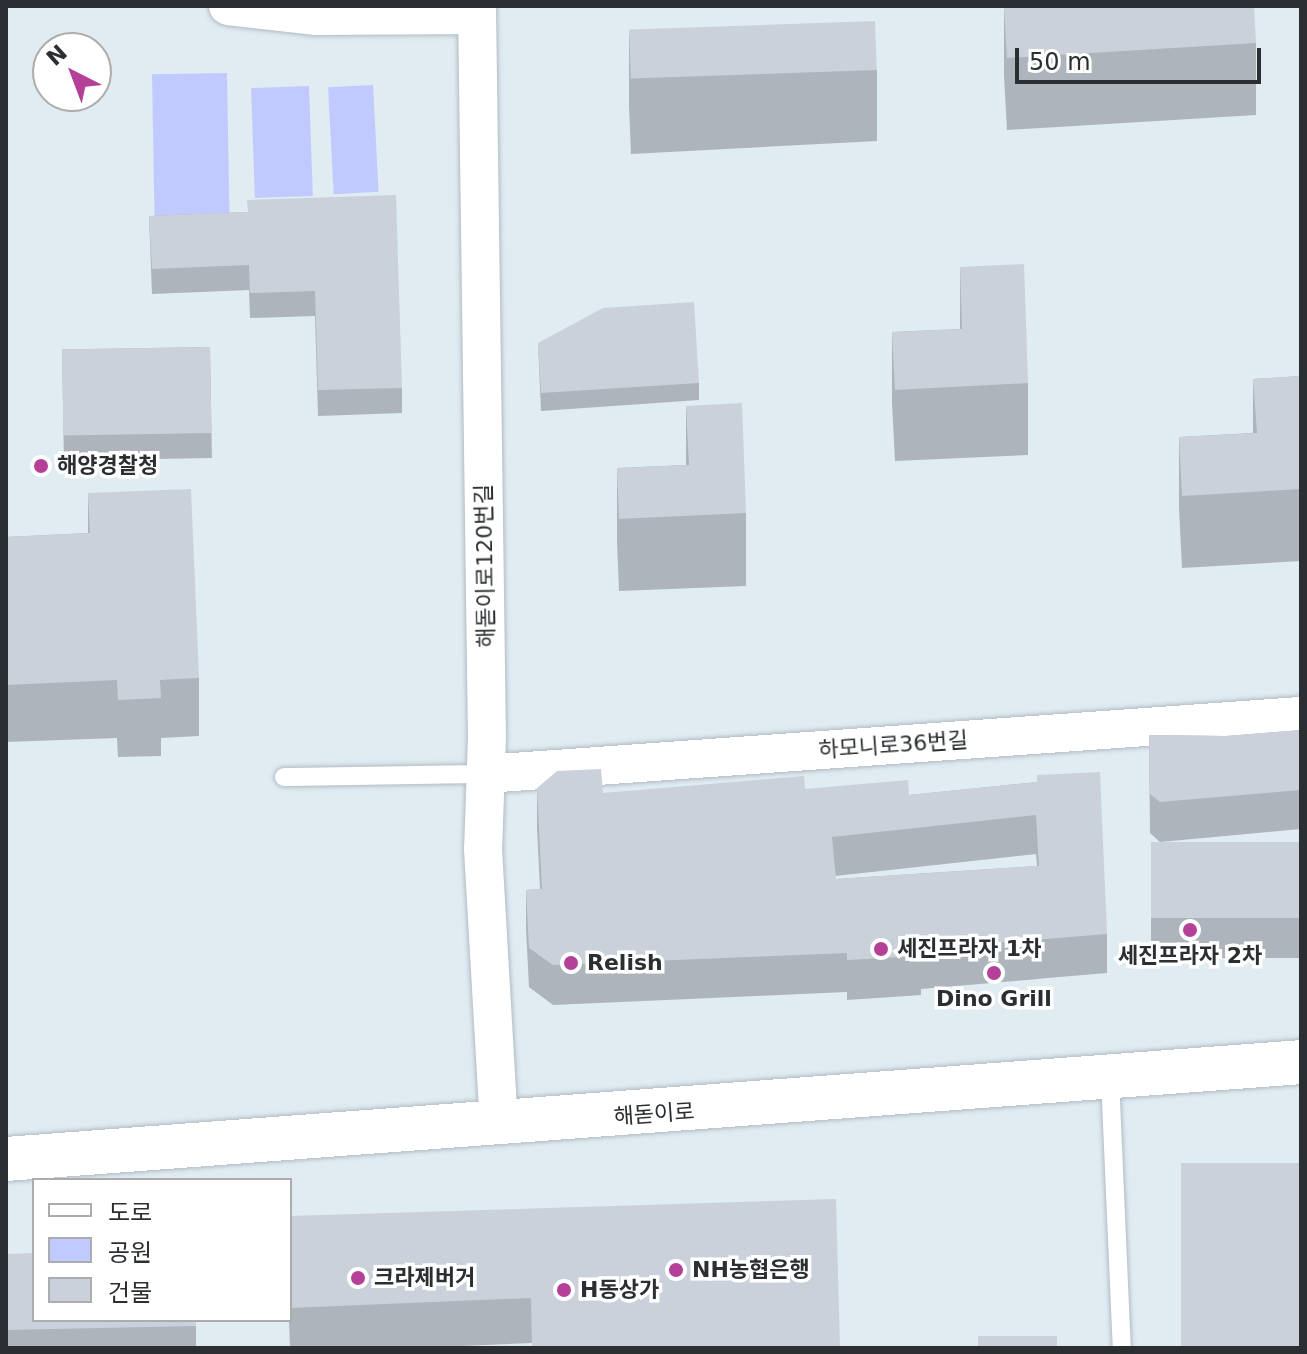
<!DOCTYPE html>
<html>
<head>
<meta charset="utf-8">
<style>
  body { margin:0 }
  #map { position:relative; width:1307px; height:1354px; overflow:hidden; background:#e0ebf2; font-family:"DejaVu Sans","Noto Sans KR",sans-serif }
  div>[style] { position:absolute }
  .green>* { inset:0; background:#c1cafe; transform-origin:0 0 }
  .roads { filter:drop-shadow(0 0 2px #b1bbc2) drop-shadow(0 0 2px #b1bbc2) }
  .service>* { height:18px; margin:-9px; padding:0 9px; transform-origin:9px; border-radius:9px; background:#fff }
  .minor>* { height:38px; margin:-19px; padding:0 19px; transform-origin:19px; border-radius:19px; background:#fff }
  .tertiary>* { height:44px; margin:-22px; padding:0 22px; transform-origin:22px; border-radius:22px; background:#fff }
  .wall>* { inset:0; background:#aeb4bb; transform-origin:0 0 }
  .building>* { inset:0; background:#cad1da; transform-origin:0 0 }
  .dots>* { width:22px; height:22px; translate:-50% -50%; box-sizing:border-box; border:4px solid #fff; border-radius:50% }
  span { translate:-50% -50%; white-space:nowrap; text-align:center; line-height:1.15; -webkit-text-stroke:7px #fff; paint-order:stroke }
  .poi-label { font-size:22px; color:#2b2f32; font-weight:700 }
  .left { translate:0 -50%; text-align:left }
  .street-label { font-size:22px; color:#2b2f32 }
  .frame { position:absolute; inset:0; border:8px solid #2b2f32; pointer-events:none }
  .legend { position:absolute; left:32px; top:1178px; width:260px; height:144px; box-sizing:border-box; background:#fff; border:2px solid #aaacad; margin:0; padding:10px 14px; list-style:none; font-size:24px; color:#2b2f32 }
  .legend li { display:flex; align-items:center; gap:16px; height:40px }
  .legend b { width:40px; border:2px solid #aaacad }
  .north { position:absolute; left:32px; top:32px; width:80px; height:80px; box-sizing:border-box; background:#fff; border:2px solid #aaacad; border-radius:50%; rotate:318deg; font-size:22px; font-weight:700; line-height:32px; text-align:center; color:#2b2f32 }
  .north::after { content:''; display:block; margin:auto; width:28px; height:36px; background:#b54098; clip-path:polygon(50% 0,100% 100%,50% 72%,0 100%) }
  .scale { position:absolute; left:1015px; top:48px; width:246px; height:36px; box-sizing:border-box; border:4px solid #2b2f32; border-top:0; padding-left:10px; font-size:24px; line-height:28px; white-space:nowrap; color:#2b2f32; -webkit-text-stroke:6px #fff; paint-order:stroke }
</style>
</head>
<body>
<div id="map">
  <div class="green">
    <i style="left:227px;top:73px;width:144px;height:75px;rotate:89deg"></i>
    <i style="left:373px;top:85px;width:107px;height:45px;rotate:87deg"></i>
    <i style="left:309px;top:86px;width:110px;height:58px;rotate:88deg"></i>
  </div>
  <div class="roads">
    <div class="service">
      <i style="left:284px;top:777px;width:201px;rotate:-0.9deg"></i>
      <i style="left:1110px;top:1078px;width:270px;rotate:87.5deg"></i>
    </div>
    <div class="minor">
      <i style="left:228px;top:6px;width:89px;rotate:6.5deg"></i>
      <i style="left:316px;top:16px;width:161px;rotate:-0.4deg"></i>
      <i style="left:477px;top:6px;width:731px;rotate:89.22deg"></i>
      <i style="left:487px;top:737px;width:112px;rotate:92deg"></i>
      <i style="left:483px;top:849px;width:276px;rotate:86.7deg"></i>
      <i style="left:485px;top:774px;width:818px;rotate:-4.07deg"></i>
    </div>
    <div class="tertiary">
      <i style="left:6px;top:1159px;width:1299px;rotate:-4.28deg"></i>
    </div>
  </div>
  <div class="wall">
    <i style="clip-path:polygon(1004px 6px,1256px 43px,1256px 115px,1007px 130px,1004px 76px)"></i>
    <i style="clip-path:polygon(629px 34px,877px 70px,877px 141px,631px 154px,629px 106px)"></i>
    <i style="clip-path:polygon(247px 212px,402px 388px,402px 413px,318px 416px,315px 316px,250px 318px,249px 290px,152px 294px,149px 216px)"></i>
    <i style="clip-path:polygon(960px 267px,1028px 383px,1028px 455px,895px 461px,892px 403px,892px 332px,960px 329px)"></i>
    <i style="clip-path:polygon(538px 343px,699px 383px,699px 400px,541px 411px)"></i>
    <i style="left:210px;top:347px;width:111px;height:148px;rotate:89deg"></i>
    <i style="clip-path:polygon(1301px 376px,1301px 561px,1182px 568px,1179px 508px,1179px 437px,1253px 433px,1253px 379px)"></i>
    <i style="clip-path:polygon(686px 406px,746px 513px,746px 586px,619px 591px,617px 541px,617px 468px,686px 465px)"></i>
    <i style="clip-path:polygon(88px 493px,199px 678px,199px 736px,161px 738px,161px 756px,118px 757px,117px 738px,6px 742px,6px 537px,88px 533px)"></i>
    <i style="clip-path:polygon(1301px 730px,1301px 829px,1160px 842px,1150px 833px,1149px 735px,1226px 736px)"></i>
    <i style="clip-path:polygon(evenodd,1037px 782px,1107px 934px,1107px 973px,921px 989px,921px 995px,847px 1000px,847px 992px,553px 1005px,529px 987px,526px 929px,526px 890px,540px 889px,537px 828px,537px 788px,603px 793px,805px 789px,909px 795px,1037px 782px,1036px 854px,1037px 866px,836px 879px,835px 876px,1036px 854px)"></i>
    <i style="left:1301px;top:842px;width:116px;height:150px;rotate:90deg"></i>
    <i style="clip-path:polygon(1182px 1180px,1301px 1348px,1184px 1348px)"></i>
    <i style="clip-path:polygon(290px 1216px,840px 1348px,531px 1343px,413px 1348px,290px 1348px,289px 1320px,290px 1320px)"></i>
    <i style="clip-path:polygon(6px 1254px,196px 1320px,196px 1348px,6px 1348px)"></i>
  </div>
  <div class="building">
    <i style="clip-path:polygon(1004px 6px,1254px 6px,1256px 43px,1007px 58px)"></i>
    <i style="left:875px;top:21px;width:49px;height:246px;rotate:88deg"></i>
    <i style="clip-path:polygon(396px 195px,402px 388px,318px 390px,315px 291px,250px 293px,249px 265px,152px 269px,149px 216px,248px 212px,247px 200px)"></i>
    <i style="clip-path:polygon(1024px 264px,1028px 383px,895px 390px,892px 332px,962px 329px,960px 267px)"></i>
    <i style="clip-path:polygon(694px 302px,699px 383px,541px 393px,538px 343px,603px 308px)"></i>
    <i style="left:210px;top:347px;width:86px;height:148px;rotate:89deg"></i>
    <i style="clip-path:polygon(1301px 376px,1301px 489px,1182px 496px,1179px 437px,1257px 433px,1253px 379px)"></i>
    <i style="clip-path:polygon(742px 403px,746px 513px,619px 519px,617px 468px,689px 465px,686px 406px)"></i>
    <i style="clip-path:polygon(191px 489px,199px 678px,160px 680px,161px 698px,118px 700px,117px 680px,6px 685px,6px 537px,90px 533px,88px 493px)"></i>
    <i style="clip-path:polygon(1301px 730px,1301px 790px,1160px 802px,1150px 794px,1149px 735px,1226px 736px)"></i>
    <i style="clip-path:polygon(evenodd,601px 769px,603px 793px,804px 776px,805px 789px,908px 780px,909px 795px,1037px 782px,1037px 775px,1100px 772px,1107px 934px,920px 949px,921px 956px,847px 960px,847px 953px,553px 965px,529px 948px,526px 890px,542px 889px,537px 788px,557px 771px,601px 769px,1036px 815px,1039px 866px,836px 879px,832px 837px,1036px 815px)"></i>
    <i style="left:1301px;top:842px;width:76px;height:150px;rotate:90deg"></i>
    <i style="left:1301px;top:1163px;width:185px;height:120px;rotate:90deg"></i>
    <i style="clip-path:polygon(836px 1199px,840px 1348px,532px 1348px,531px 1298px,290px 1308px,290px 1216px)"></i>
    <i style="clip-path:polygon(34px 1253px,34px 1320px,196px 1320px,196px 1326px,6px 1330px,6px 1254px)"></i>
    <i style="left:978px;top:1336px;width:79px;height:12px"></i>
  </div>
  <div class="dots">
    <i style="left:41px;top:466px;background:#b54098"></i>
    <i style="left:1190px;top:930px;background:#b54098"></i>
    <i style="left:881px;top:949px;background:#b54098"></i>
    <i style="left:571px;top:963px;background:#b54098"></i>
    <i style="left:994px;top:973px;background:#b54098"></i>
    <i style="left:676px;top:1270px;background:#b54098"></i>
    <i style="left:358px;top:1278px;background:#b54098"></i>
    <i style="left:564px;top:1290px;background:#b54098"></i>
  </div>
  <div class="poi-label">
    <span class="left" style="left:57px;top:466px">해양경찰청</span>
    <span class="left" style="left:897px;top:949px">세진프라자 1차</span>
    <span style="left:1190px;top:956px">세진프라자 2차</span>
    <span class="left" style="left:587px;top:963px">Relish</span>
    <span style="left:994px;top:999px">Dino Grill</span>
    <span class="left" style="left:692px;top:1270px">NH농협은행</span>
    <span class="left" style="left:374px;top:1278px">크라제버거</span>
    <span class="left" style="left:580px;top:1290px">H동상가</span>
  </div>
  <div class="street-label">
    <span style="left:485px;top:566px;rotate:-91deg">해돋이로120번길</span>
    <span style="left:893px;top:745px;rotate:-4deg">하모니로36번길</span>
    <span style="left:654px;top:1114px;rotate:-4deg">해돋이로</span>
  </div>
  <div class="frame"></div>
  <ul class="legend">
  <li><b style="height:10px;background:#fff"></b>도로</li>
  <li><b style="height:22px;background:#c1cafe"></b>공원</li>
  <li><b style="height:22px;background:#cad1da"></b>건물</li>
  </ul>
  <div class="north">N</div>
  <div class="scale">50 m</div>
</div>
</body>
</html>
